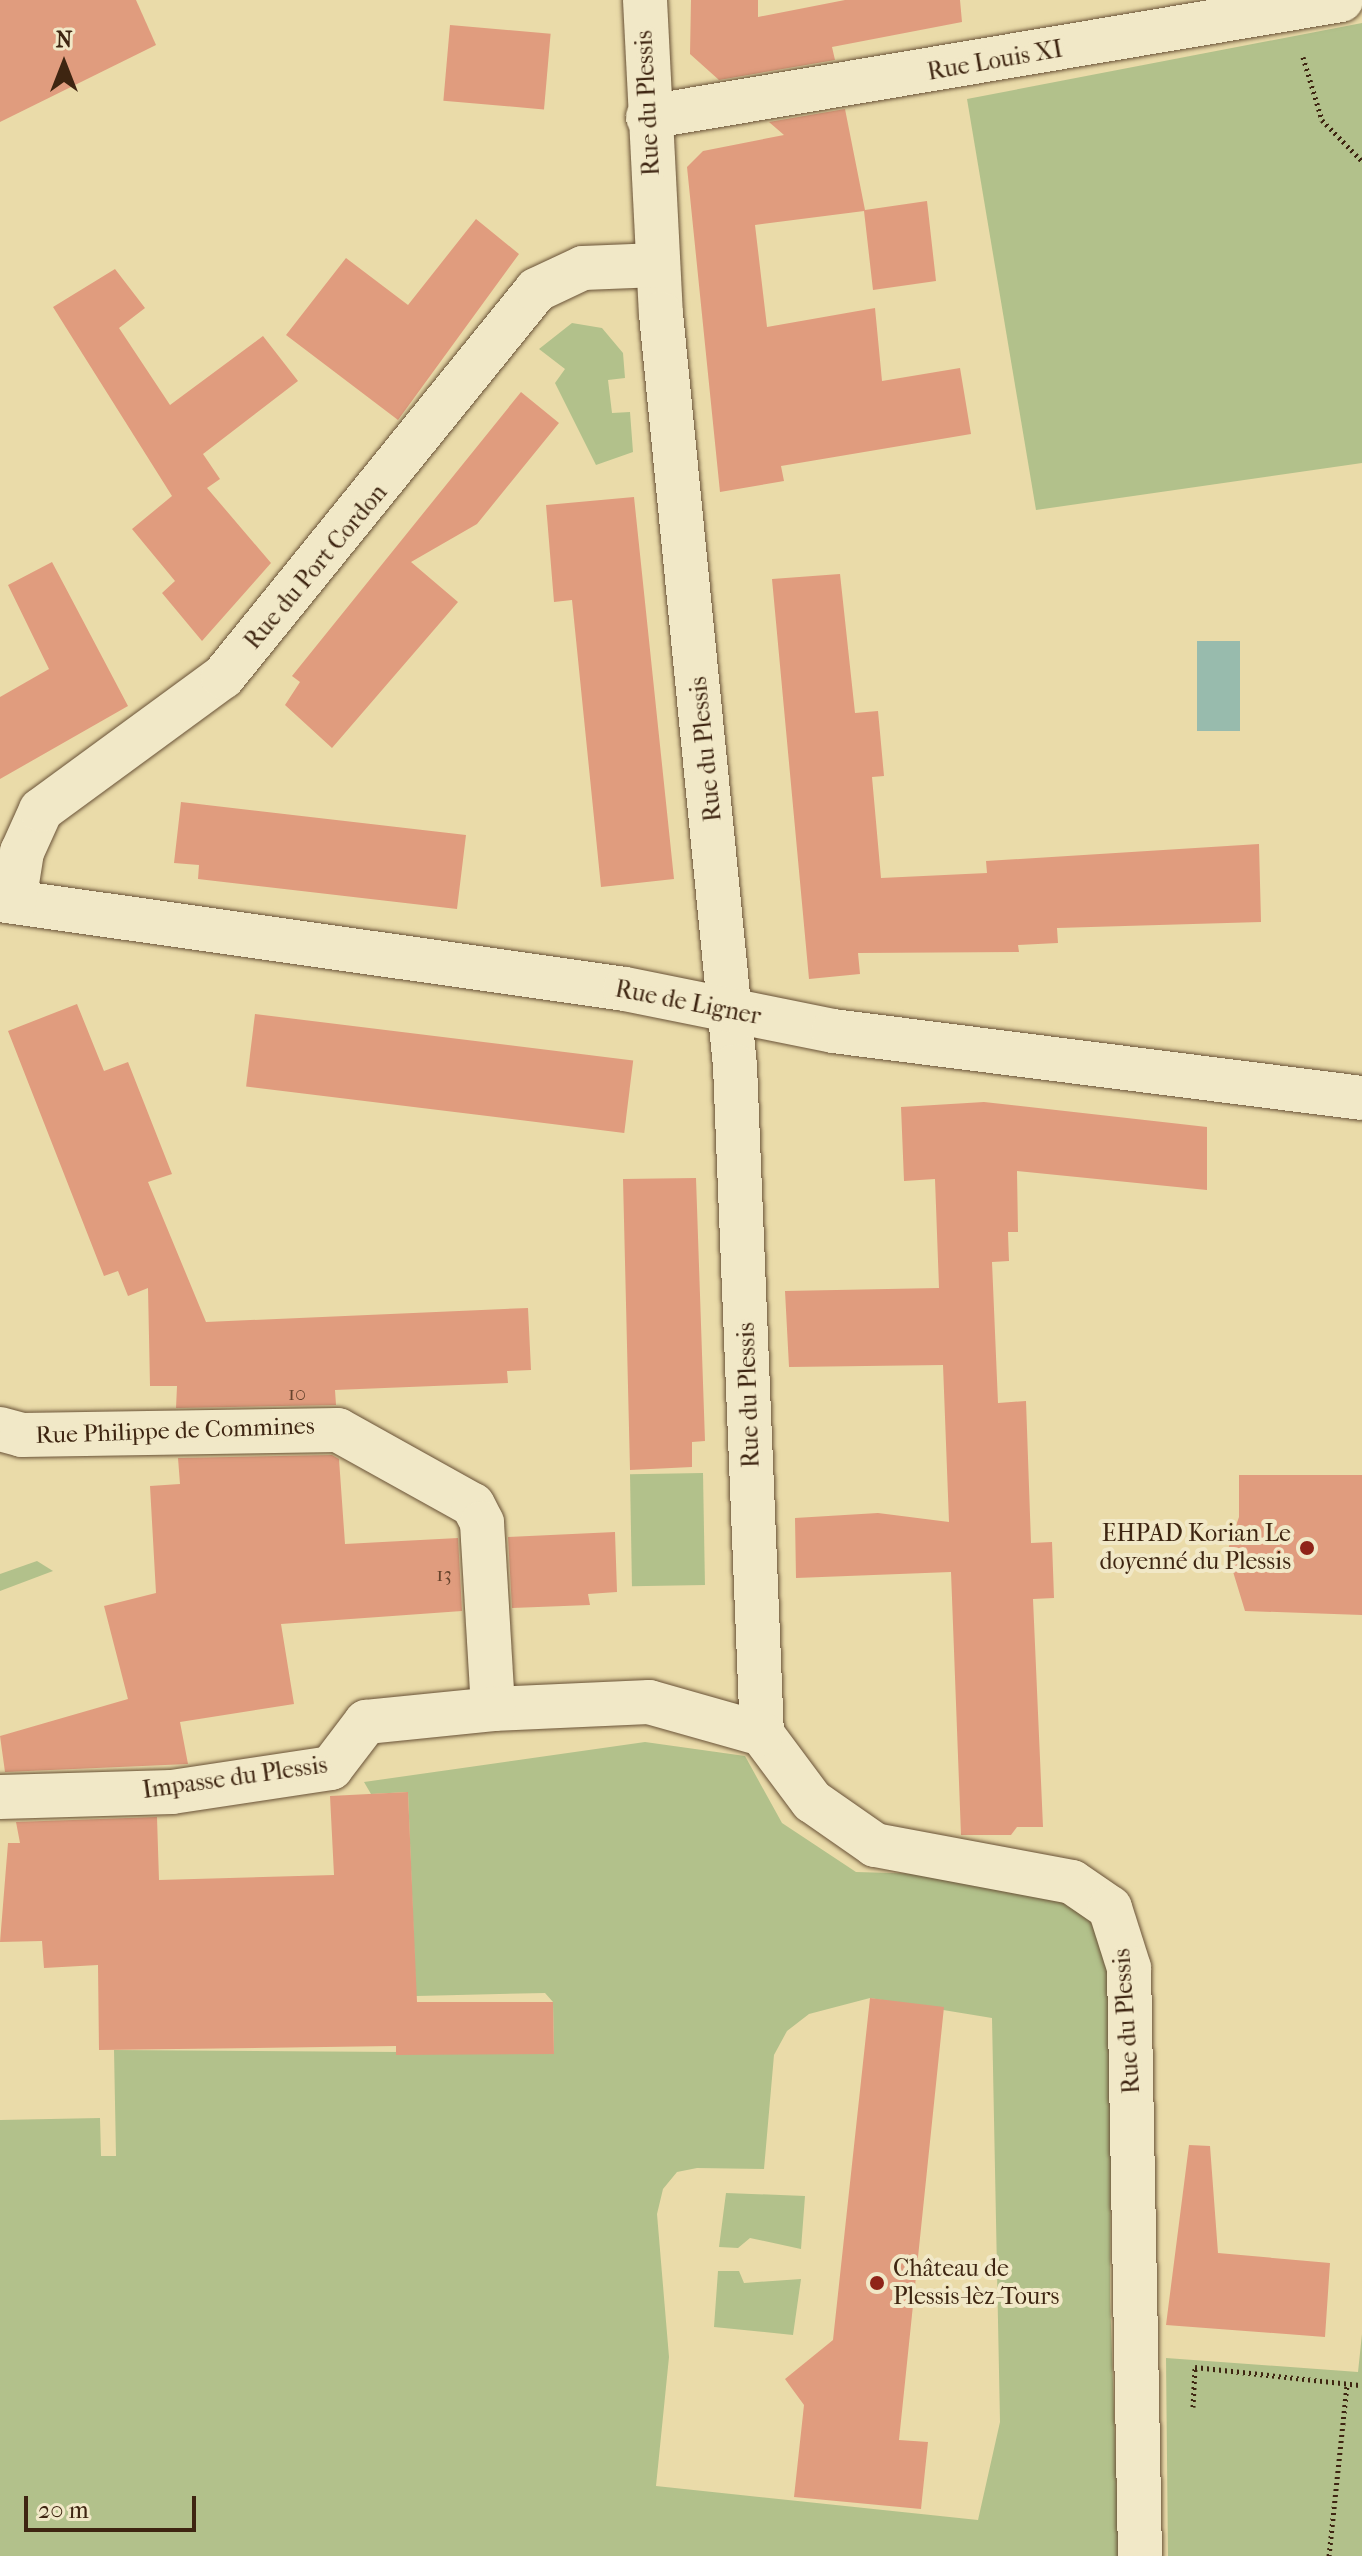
<!DOCTYPE html>
<html>
<head>
<meta charset="utf-8">
<style>
  body { margin:0 }
  #map { position:relative; width:1362px; height:2556px; overflow:hidden; background:#eadba9; font-family:"IM FELL French Canon",serif }
  div>[style] { position:absolute }
  .green>* { inset:0; background:#b2c18b; transform-origin:0 0 }
  .water>* { inset:0; background:#98bbad; transform-origin:0 0 }
  .building>* { inset:0; background:#e09c7e; transform-origin:0 0 }
  .path>* { height:5px; margin-top:-2.5px; transform-origin:0; background:repeating-linear-gradient(90deg,#3e2511 0 2px,transparent 0 6px) }
  .roads { filter:drop-shadow(0 0 2px #695237) drop-shadow(0 0 2px #695237) }
  .street>* { height:44px; margin:-22px; padding:0 22px; transform-origin:22px; border-radius:22px; background:#f1e8c7 }
  .dots>* { width:22px; height:22px; translate:-50% -50%; box-sizing:border-box; border:4px solid #f1e8c7; border-radius:50% }
  span { translate:-50% -50%; white-space:nowrap; text-align:center; line-height:1.15; -webkit-text-stroke:8px #f1e8c7; paint-order:stroke }
  .number-label { font-size:20px; color:#66432c }
  .number-label span { -webkit-text-stroke-width:0 }
  .street-label { font-size:24px; color:#3e2511 }
  .poi-label { font-size:24px; color:#3e2511 }
  .right { translate:-100% -50%; text-align:right }
  .left { translate:0 -50%; text-align:left }
  .north { position:absolute; left:24px; top:24px; width:80px; height:80px; -webkit-text-stroke:6px #f1e8c7; paint-order:stroke; rotate:0deg; font-size:22px; font-weight:700; line-height:32px; text-align:center; color:#3e2511 }
  .north::after { content:''; display:block; margin:auto; width:28px; height:36px; background:#3e2511; clip-path:polygon(50% 0,100% 100%,50% 72%,0 100%) }
  .scale { position:absolute; left:24px; top:2496px; width:172px; height:36px; box-sizing:border-box; border:4px solid #3e2511; border-top:0; padding-left:10px; font-size:24px; line-height:28px; white-space:nowrap; color:#3e2511; -webkit-text-stroke:6px #f1e8c7; paint-order:stroke }
</style>
</head>
<body>
<div id="map">
  <div class="green">
    <i style="clip-path:polygon(1362px 23px,1362px 463px,1036px 510px,967px 99px)"></i>
    <i style="clip-path:polygon(572px 323px,602px 328px,623px 353px,625px 378px,608px 380px,612px 413px,630px 412px,633px 452px,596px 465px,555px 383px,565px 369px,539px 349px)"></i>
    <i style="left:703px;top:1473px;width:112px;height:73px;rotate:89deg"></i>
    <i style="clip-path:polygon(37px 1561px,53px 1571px,0 1591px,0 1574px)"></i>
    <i style="clip-path:polygon(evenodd,645px 1742px,745px 1756px,782px 1823px,856px 1872px,1041px 1877px,1087px 1913px,1112px 1973px,1110px 2297px,1119px 2556px,0 2556px,0 2120px,100px 2118px,101px 2156px,116px 2156px,114px 2050px,554px 2053px,553px 2002px,545px 1993px,416px 1996px,408px 1792px,371px 1794px,364px 1782px,645px 1742px,870px 1998px,992px 2018px,1000px 2422px,978px 2520px,656px 2486px,669px 2357px,657px 2214px,663px 2189px,677px 2172px,697px 2168px,764px 2169px,774px 2055px,787px 2031px,809px 2014px,870px 1998px)"></i>
    <i style="clip-path:polygon(726px 2193px,805px 2196px,801px 2249px,750px 2238px,738px 2248px,719px 2247px)"></i>
    <i style="clip-path:polygon(718px 2271px,739px 2271px,744px 2283px,801px 2279px,793px 2335px,714px 2327px)"></i>
    <i style="clip-path:polygon(1362px 2334px,1362px 2556px,1168px 2556px,1166px 2358px,1358px 2372px)"></i>
  </div>
  <div class="water">
    <i style="left:1197px;top:641px;width:43px;height:90px"></i>
  </div>
  <div class="building">
    <i style="clip-path:polygon(0 0,136px 0,156px 45px,0 122px)"></i>
    <i style="clip-path:polygon(691px 0,758px 0,758px 17px,845px 0,960px 0,962px 22px,832px 47px,835px 60px,719px 80px,690px 54px)"></i>
    <i style="left:450px;top:25px;width:101px;height:76px;rotate:5deg"></i>
    <i style="clip-path:polygon(845px 109px,865px 210px,927px 201px,936px 281px,873px 290px,864px 211px,755px 225px,767px 327px,875px 308px,882px 381px,960px 368px,971px 434px,781px 466px,784px 481px,720px 492px,687px 167px,703px 151px,784px 135px,769px 122px)"></i>
    <i style="clip-path:polygon(476px 219px,519px 254px,398px 420px,286px 335px,346px 258px,408px 305px)"></i>
    <i style="clip-path:polygon(115px 269px,145px 308px,119px 328px,170px 405px,263px 336px,298px 381px,203px 454px,220px 479px,207px 488px,271px 563px,202px 641px,162px 593px,175px 581px,132px 529px,172px 496px,53px 307px)"></i>
    <i style="clip-path:polygon(521px 392px,559px 423px,477px 524px,411px 562px,458px 602px,332px 748px,285px 705px,300px 682px,292px 676px)"></i>
    <i style="clip-path:polygon(634px 497px,674px 879px,601px 887px,572px 600px,554px 602px,546px 505px)"></i>
    <i style="clip-path:polygon(52px 562px,128px 706px,0 779px,0 697px,49px 669px,8px 585px)"></i>
    <i style="clip-path:polygon(840px 574px,855px 713px,878px 711px,884px 776px,872px 777px,881px 878px,987px 873px,986px 861px,1259px 844px,1261px 922px,1057px 928px,1058px 943px,1018px 945px,1019px 952px,858px 953px,860px 974px,809px 979px,772px 579px)"></i>
    <i style="clip-path:polygon(181px 802px,466px 835px,457px 909px,198px 879px,199px 865px,174px 863px)"></i>
    <i style="clip-path:polygon(77px 1004px,104px 1071px,128px 1062px,137px 1085px,172px 1174px,148px 1182px,206px 1322px,528px 1308px,531px 1370px,507px 1371px,508px 1383px,335px 1390px,336px 1405px,176px 1408px,177px 1386px,150px 1386px,148px 1288px,128px 1296px,118px 1271px,104px 1276px,8px 1031px)"></i>
    <i style="left:255px;top:1014px;width:381px;height:73px;rotate:7deg"></i>
    <i style="clip-path:polygon(984px 1102px,1207px 1127px,1207px 1190px,1017px 1171px,1018px 1232px,1008px 1232px,1009px 1261px,992px 1262px,998px 1403px,1026px 1401px,1031px 1543px,1052px 1542px,1054px 1598px,1033px 1599px,1043px 1827px,1017px 1827px,1011px 1835px,961px 1835px,951px 1572px,796px 1578px,795px 1518px,878px 1513px,949px 1522px,943px 1365px,789px 1367px,785px 1291px,939px 1288px,935px 1179px,904px 1181px,901px 1107px)"></i>
    <i style="clip-path:polygon(696px 1178px,705px 1441px,692px 1442px,692px 1467px,630px 1470px,623px 1179px)"></i>
    <i style="clip-path:polygon(332px 1455px,339px 1459px,345px 1544px,458px 1538px,462px 1611px,281px 1624px,294px 1704px,180px 1722px,188px 1764px,5px 1772px,0 1736px,128px 1699px,104px 1606px,156px 1593px,150px 1486px,180px 1484px,178px 1458px)"></i>
    <i style="clip-path:polygon(1239px 1475px,1362px 1475px,1362px 1615px,1245px 1611px,1227px 1552px,1239px 1517px)"></i>
    <i style="clip-path:polygon(615px 1532px,617px 1592px,588px 1594px,590px 1605px,512px 1608px,508px 1537px)"></i>
    <i style="clip-path:polygon(408px 1792px,417px 2002px,553px 2002px,554px 2054px,396px 2055px,396px 2046px,99px 2050px,98px 1965px,44px 1968px,42px 1941px,0 1942px,8px 1843px,20px 1843px,16px 1822px,157px 1817px,159px 1880px,334px 1875px,330px 1796px)"></i>
    <i style="clip-path:polygon(870px 1998px,944px 2007px,899px 2440px,928px 2442px,921px 2509px,794px 2497px,804px 2405px,785px 2379px,833px 2340px)"></i>
    <i style="clip-path:polygon(1189px 2145px,1210px 2146px,1218px 2253px,1330px 2263px,1325px 2337px,1166px 2325px)"></i>
  </div>
  <div class="path">
    <i style="left:1303px;top:57px;width:66px;rotate:73.2deg"></i>
    <i style="left:1322px;top:120px;width:57px;rotate:45.7deg"></i>
    <i style="left:1193px;top:2407px;width:40px;rotate:-87.1deg"></i>
    <i style="left:1195px;top:2367px;width:168px;rotate:6.2deg"></i>
    <i style="left:1329px;top:2556px;width:173px;rotate:-84deg"></i>
  </div>
  <div class="roads">
    <div class="street">
      <i style="left:645px;top:0;width:314px;rotate:87.1deg"></i>
      <i style="left:661px;top:314px;width:756px;rotate:84.38deg"></i>
      <i style="left:735px;top:1066px;width:669px;rotate:87.69deg"></i>
      <i style="left:762px;top:1734px;width:84px;rotate:53.3deg"></i>
      <i style="left:812px;top:1801px;width:77px;rotate:34.9deg"></i>
      <i style="left:875px;top:1845px;width:200px;rotate:10.6deg"></i>
      <i style="left:1072px;top:1882px;width:46px;rotate:34.4deg"></i>
      <i style="left:1110px;top:1908px;width:63px;rotate:72.4deg"></i>
      <i style="left:1129px;top:1968px;width:588px;rotate:88.93deg"></i>
      <i style="left:648px;top:117px;width:703px;rotate:-9.58deg"></i>
      <i style="left:0;top:900px;width:631px;rotate:8.1deg"></i>
      <i style="left:625px;top:989px;width:212px;rotate:11.4deg"></i>
      <i style="left:833px;top:1031px;width:533px;rotate:7.22deg"></i>
      <i style="left:14px;top:902px;width:51px;rotate:-80.9deg"></i>
      <i style="left:22px;top:852px;width:46px;rotate:-65.7deg"></i>
      <i style="left:41px;top:810px;width:225px;rotate:-36.2deg"></i>
      <i style="left:223px;top:677px;width:498px;rotate:-51deg"></i>
      <i style="left:536px;top:290px;width:52px;rotate:-25.1deg"></i>
      <i style="left:583px;top:268px;width:75px;rotate:-2.3deg"></i>
      <i style="left:0;top:1429px;width:23px;rotate:15deg"></i>
      <i style="left:22px;top:1435px;width:316px;rotate:-0.9deg"></i>
      <i style="left:338px;top:1430px;width:154px;rotate:29.1deg"></i>
      <i style="left:473px;top:1505px;width:20px;rotate:63deg"></i>
      <i style="left:482px;top:1523px;width:186px;rotate:86.6deg"></i>
      <i style="left:493px;top:1709px;width:156px;rotate:-2.6deg"></i>
      <i style="left:649px;top:1702px;width:117px;rotate:15.8deg"></i>
      <i style="left:0;top:1797px;width:172px;rotate:-1.7deg"></i>
      <i style="left:172px;top:1792px;width:161px;rotate:-8.6deg"></i>
      <i style="left:331px;top:1768px;width:58px;rotate:-52.7deg"></i>
      <i style="left:366px;top:1722px;width:128px;rotate:-5.8deg"></i>
    </div>
  </div>
  <div class="dots">
    <i style="left:1307px;top:1548px;background:#8f2418"></i>
    <i style="left:877px;top:2283px;background:#8f2418"></i>
  </div>
  <div class="number-label">
    <span style="left:297px;top:1393px">10</span>
    <span style="left:444px;top:1574px">13</span>
  </div>
  <div class="street-label">
    <span style="left:995px;top:61px;rotate:-10deg">Rue Louis XI</span>
    <span style="left:648px;top:103px;rotate:-93deg">Rue du Plessis</span>
    <span style="left:316px;top:567px;rotate:-50deg">Rue du Port Cordon</span>
    <span style="left:706px;top:749px;rotate:-96deg">Rue du Plessis</span>
    <span style="left:688px;top:1003px;rotate:11deg">Rue de Ligner</span>
    <span style="left:749px;top:1395px;rotate:-92deg">Rue du Plessis</span>
    <span style="left:175px;top:1431px;rotate:-2deg">Rue Philippe de Commines</span>
    <span style="left:235px;top:1778px;rotate:-8deg">Impasse du Plessis</span>
    <span style="left:1127px;top:2021px;rotate:-94deg">Rue du Plessis</span>
  </div>
  <div class="poi-label">
    <span class="right" style="left:1291px;top:1548px">EHPAD Korian Le<br>doyenné du Plessis</span>
    <span class="left" style="left:893px;top:2283px">Château de<br>Plessis-lèz-Tours</span>
  </div>
  <div class="north">N</div>
  <div class="scale">20 m</div>
</div>
</body>
</html>
